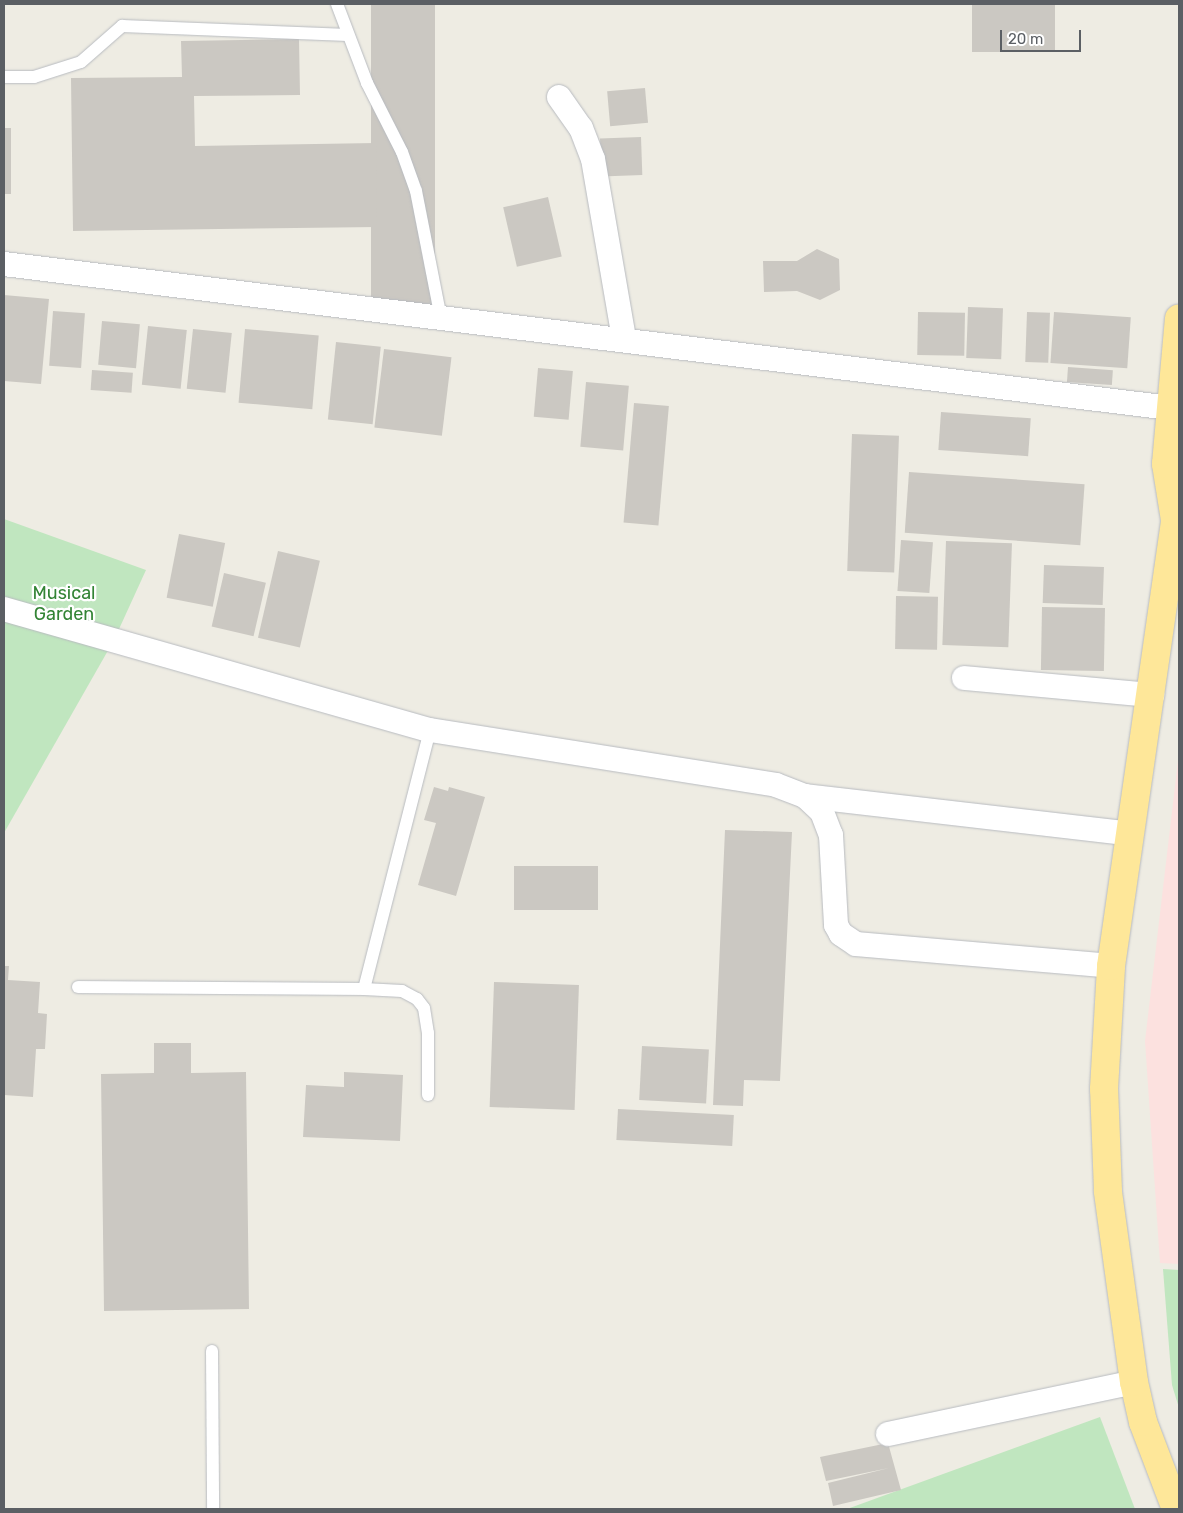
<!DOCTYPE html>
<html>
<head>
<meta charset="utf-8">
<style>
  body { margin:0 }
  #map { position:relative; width:1183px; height:1513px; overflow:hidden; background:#eeece3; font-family:Rubik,sans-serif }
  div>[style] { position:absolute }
  .medical>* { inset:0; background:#fce1df }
  .green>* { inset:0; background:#c0e6bf }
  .building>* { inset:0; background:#cbc8c2; transform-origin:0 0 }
  .roads { filter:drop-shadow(0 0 1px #b8bbc0) drop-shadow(0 0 1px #b8bbc0) }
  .service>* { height:12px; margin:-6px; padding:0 6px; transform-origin:6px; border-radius:6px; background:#fff }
  .minor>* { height:24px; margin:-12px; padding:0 12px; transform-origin:12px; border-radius:12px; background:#fff }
  .trunk>* { height:28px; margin:-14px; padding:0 14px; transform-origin:14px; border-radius:14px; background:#fee799 }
  span { translate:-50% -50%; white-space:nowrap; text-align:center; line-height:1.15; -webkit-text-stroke:4.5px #fff; paint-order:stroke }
  .park-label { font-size:18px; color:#338435 }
  .frame { position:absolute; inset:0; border:5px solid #5b5f64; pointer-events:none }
  .scale { position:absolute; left:1000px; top:30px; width:81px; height:22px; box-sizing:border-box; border:2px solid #5b5f64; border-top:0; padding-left:6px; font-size:15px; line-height:18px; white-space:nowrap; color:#5b5f64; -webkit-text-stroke:4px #fff; paint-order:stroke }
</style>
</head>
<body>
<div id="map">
  <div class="medical">
    <i style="clip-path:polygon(1179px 752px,1179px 1264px,1160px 1263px,1145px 1041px)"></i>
  </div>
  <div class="green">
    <i style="clip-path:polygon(4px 519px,146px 570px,114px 640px,4px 833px)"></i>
    <i style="clip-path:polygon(1163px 1269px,1179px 1270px,1179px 1408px,1172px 1385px)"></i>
    <i style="clip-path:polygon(1100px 1417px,1135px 1509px,847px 1509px)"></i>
  </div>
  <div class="building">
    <i style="left:371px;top:4px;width:64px;height:301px"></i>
    <i style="left:972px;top:4px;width:83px;height:48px"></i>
    <i style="clip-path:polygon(299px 39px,300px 95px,194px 96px,195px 146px,376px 143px,377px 227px,73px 231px,71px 78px,182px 77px,181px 41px)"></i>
    <i style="left:645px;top:88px;width:35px;height:38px;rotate:85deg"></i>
    <i style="left:4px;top:128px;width:7px;height:66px"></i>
    <i style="left:641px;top:137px;width:38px;height:41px;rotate:88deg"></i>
    <i style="left:548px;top:197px;width:61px;height:46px;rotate:77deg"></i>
    <i style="clip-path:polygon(817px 249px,839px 259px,840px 290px,820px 300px,797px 291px,764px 292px,763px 261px,797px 261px)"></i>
    <i style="clip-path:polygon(4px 295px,49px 299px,41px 384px,4px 381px)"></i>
    <i style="left:968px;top:307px;width:35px;height:51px;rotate:2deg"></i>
    <i style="left:53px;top:311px;width:32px;height:55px;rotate:4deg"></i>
    <i style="left:918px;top:312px;width:47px;height:43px;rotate:1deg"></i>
    <i style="left:1027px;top:312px;width:23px;height:50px;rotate:2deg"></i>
    <i style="left:1054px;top:312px;width:77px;height:51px;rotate:4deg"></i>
    <i style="left:102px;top:321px;width:38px;height:44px;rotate:5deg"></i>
    <i style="left:148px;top:326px;width:39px;height:59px;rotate:6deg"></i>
    <i style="left:193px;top:329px;width:39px;height:60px;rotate:6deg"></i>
    <i style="left:245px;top:329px;width:74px;height:74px;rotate:5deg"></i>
    <i style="left:336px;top:342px;width:45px;height:78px;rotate:6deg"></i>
    <i style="left:384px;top:349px;width:68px;height:79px;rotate:7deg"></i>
    <i style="left:1068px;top:367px;width:45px;height:15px;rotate:4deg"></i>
    <i style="left:538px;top:368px;width:35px;height:49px;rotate:5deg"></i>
    <i style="left:92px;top:370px;width:41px;height:20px;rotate:4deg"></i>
    <i style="left:586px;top:382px;width:43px;height:65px;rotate:5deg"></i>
    <i style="left:634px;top:403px;width:35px;height:120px;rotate:5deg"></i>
    <i style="left:941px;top:412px;width:90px;height:38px;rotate:4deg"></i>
    <i style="left:852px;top:434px;width:47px;height:137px;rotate:2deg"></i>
    <i style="left:909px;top:472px;width:176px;height:61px;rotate:4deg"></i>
    <i style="left:179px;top:534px;width:47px;height:65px;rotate:11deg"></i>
    <i style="left:901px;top:540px;width:32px;height:51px;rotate:4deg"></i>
    <i style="left:946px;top:541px;width:66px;height:104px;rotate:2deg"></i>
    <i style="left:278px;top:551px;width:43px;height:89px;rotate:13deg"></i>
    <i style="left:1044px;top:565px;width:60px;height:38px;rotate:2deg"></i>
    <i style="left:224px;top:573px;width:43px;height:55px;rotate:13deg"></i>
    <i style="left:896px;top:596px;width:42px;height:53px;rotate:1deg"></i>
    <i style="left:1042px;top:607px;width:63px;height:63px;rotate:1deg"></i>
    <i style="clip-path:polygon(434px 787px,448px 791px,449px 787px,485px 797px,456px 896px,418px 885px,436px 823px,424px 820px)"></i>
    <i style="clip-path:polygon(725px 830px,792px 832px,780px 1081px,744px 1080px,743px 1106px,713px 1105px)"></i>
    <i style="left:514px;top:866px;width:84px;height:44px"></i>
    <i style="clip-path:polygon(4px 966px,9px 966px,8px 980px,40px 982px,38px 1013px,47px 1014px,45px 1049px,36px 1049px,33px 1097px,4px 1095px)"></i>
    <i style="left:494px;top:982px;width:85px;height:125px;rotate:2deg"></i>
    <i style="clip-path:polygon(154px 1043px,191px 1043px,191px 1073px,246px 1072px,249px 1309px,104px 1311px,101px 1074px,154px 1073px)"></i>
    <i style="left:642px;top:1046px;width:67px;height:54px;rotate:3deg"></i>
    <i style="clip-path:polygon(344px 1072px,403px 1075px,400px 1141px,303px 1137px,306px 1085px,344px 1087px)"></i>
    <i style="left:618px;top:1109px;width:116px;height:31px;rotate:3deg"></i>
    <i style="clip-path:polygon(888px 1443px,901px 1490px,833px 1506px,828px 1483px,889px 1468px,826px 1481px,820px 1457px)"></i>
  </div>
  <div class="roads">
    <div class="service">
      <i style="left:337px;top:4px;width:85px;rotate:69.2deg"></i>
      <i style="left:367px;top:83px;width:77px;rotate:63.1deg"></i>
      <i style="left:402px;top:152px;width:41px;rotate:70.3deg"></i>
      <i style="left:416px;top:191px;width:129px;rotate:78.9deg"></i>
      <i style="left:4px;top:77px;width:30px"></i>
      <i style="left:34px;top:77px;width:49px;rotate:-17.7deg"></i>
      <i style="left:81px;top:62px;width:55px;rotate:-41.3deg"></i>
      <i style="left:122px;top:26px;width:226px;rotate:2.3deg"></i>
      <i style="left:78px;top:987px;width:286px;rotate:0.4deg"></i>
      <i style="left:364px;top:989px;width:267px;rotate:-75.7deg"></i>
      <i style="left:364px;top:989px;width:38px;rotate:3deg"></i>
      <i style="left:402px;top:991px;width:17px;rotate:28deg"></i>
      <i style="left:417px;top:999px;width:11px;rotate:52deg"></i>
      <i style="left:424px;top:1008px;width:25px;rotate:81deg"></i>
      <i style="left:428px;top:1033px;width:62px;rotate:90deg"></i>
      <i style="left:212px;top:1351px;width:158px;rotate:89.6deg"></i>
    </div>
    <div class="minor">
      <i style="left:559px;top:97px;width:38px;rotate:55deg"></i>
      <i style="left:581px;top:128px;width:33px;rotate:69deg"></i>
      <i style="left:593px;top:159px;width:182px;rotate:80.2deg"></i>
      <i style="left:4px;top:264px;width:1175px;rotate:7.04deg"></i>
      <i style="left:4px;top:609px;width:443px;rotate:15.9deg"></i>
      <i style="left:430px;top:730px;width:350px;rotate:9deg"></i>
      <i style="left:776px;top:785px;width:31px;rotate:21deg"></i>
      <i style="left:805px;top:796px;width:23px;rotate:43deg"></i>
      <i style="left:822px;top:812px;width:25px;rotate:69deg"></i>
      <i style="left:831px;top:835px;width:90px;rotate:86.8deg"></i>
      <i style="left:836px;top:925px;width:10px;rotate:61deg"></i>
      <i style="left:841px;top:934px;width:18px;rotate:34deg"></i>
      <i style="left:856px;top:944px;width:256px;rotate:4.9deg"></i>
      <i style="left:964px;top:678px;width:189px;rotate:5.2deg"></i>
      <i style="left:805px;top:796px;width:328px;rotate:6.6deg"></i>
      <i style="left:888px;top:1434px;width:251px;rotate:-11.9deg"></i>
    </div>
    <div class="trunk">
      <i style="left:1176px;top:1509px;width:93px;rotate:-110.8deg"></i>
      <i style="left:1143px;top:1422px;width:41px;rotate:-102.7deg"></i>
      <i style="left:1134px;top:1382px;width:193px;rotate:-97.8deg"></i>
      <i style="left:1108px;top:1191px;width:102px;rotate:-92.2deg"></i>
      <i style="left:1104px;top:1089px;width:123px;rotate:-86.7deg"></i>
      <i style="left:1111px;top:966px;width:451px;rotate:-81.8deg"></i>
      <i style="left:1175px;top:520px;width:57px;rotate:-99.1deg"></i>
      <i style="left:1166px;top:464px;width:146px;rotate:-84.9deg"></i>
    </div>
  </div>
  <div class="park-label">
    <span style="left:64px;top:604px">Musical<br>Garden</span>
  </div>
  <div class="frame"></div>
  <div class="scale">20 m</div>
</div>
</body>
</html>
